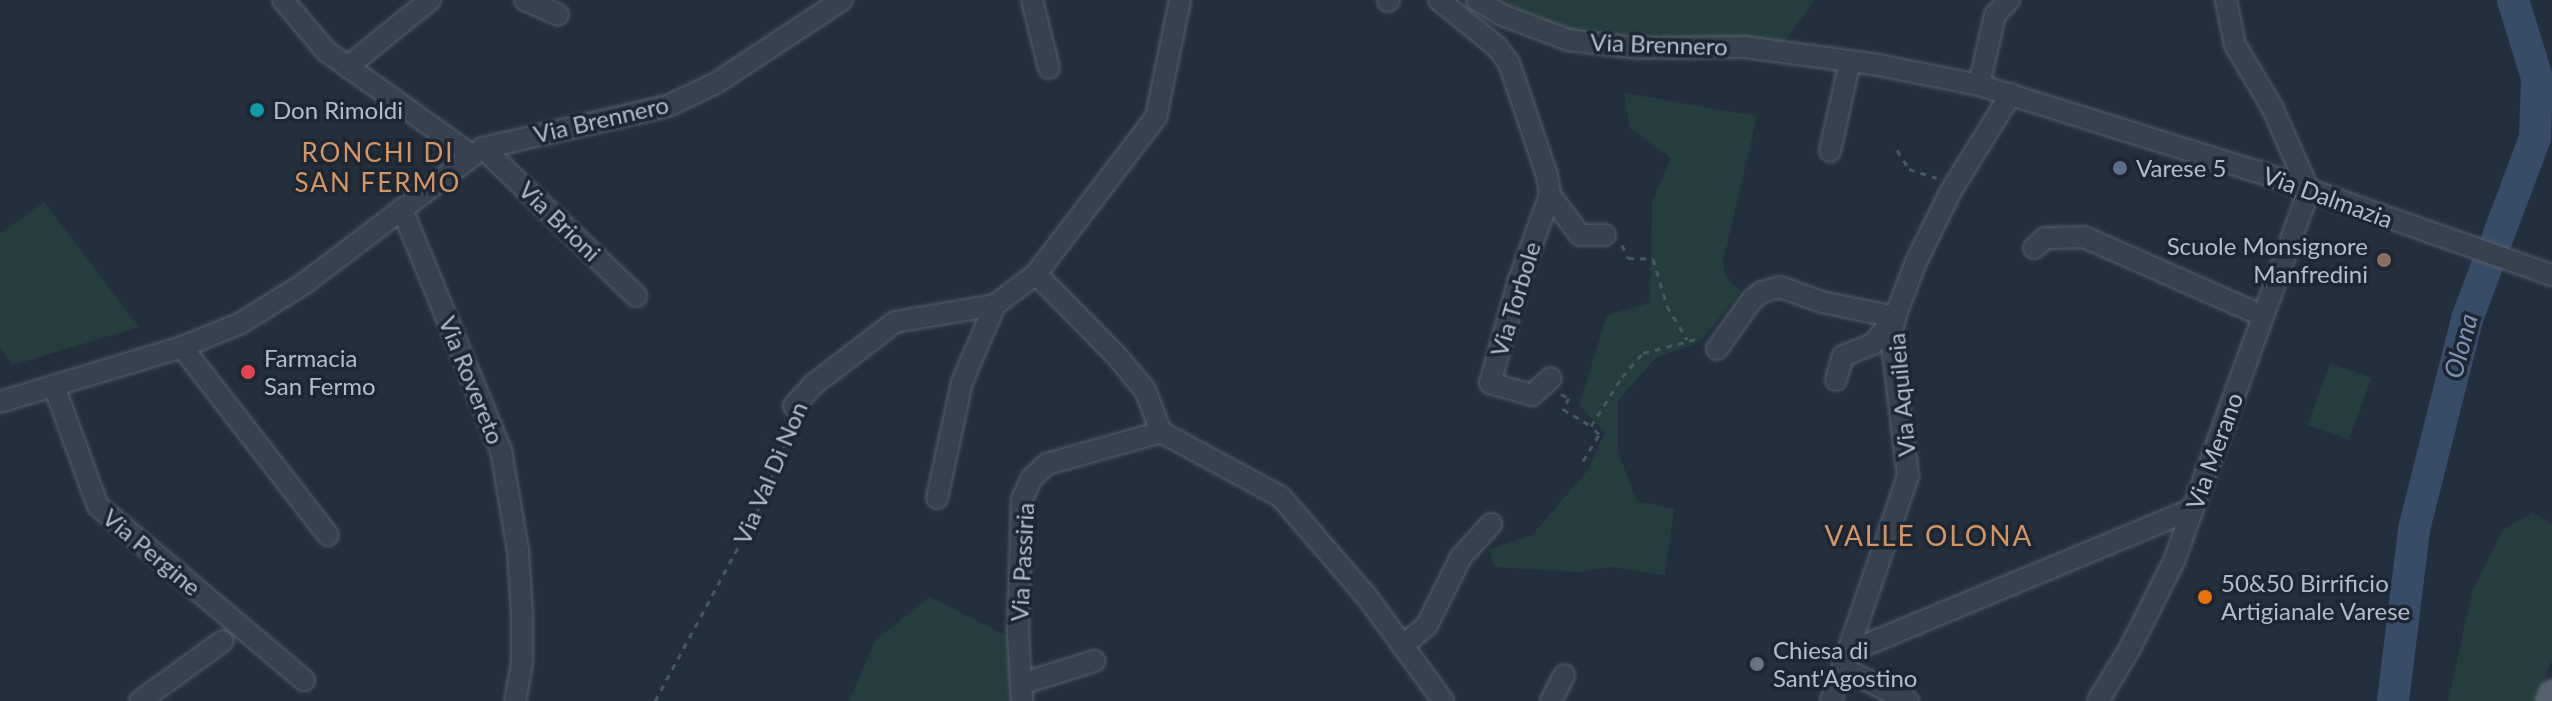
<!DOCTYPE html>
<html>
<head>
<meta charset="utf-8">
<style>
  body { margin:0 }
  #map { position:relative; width:2552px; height:701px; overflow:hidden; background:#242f3e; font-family:Lato,sans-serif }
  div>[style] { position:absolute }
  .green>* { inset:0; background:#263c3f; transform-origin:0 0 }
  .river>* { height:32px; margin:-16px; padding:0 16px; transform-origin:16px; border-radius:16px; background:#394c67 }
  .path>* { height:3px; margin-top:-1.5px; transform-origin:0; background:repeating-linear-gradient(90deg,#44595c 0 6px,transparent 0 12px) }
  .roads { filter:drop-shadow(0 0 2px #565f6c) drop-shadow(0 0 2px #565f6c) }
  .minor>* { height:20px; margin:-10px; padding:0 10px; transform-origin:10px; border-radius:10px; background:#38414e }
  .major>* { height:26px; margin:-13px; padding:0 13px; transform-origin:13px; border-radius:13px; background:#56606e }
  .dots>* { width:22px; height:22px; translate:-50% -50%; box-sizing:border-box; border:4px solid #1d2633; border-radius:50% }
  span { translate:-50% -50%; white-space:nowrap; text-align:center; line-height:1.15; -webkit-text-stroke:7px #1d2633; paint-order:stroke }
  .street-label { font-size:24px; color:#b4bcc9 }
  .poi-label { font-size:24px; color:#b4bcc9 }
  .left { translate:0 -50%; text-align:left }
  .right { translate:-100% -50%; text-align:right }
  .neighbourhood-label { font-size:26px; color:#d59563; letter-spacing:2px }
  .water-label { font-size:26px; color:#7c92b1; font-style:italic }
  .quarter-label { font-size:28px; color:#d59563; letter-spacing:2px }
</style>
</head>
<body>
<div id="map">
  <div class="green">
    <i style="clip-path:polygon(1495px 0,1814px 0,1785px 42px,1640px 40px,1572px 31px)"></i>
    <i style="clip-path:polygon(1624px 93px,1757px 116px,1723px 262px,1726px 277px,1741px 291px,1700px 342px,1657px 357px,1618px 400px,1618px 452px,1637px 501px,1674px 509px,1665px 575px,1610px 567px,1579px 572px,1494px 567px,1489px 550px,1532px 535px,1588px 470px,1605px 432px,1579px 405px,1607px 315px,1650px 303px,1652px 203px,1671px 158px,1630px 128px)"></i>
    <i style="clip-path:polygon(44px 202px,139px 327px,13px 365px,0 348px,0 234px)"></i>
    <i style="left:2330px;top:363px;width:44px;height:66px;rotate:20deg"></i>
    <i style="clip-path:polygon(2533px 512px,2552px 525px,2552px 660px,2536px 701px,2448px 701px,2472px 592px,2503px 530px)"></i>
    <i style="clip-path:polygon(930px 597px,1009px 637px,1011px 701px,849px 701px,876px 639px)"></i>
  </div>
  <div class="river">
    <i style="left:2393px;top:701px;width:173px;rotate:-83deg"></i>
    <i style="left:2414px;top:529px;width:217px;rotate:-75.8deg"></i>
    <i style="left:2467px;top:319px;width:193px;rotate:-69.4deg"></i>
    <i style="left:2535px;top:138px;width:60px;rotate:-88.1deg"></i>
    <i style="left:2537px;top:78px;width:82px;rotate:-107.1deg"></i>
  </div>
  <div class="path">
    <i style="left:1897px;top:150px;width:22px;rotate:58deg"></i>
    <i style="left:1909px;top:169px;width:29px;rotate:18deg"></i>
    <i style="left:429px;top:161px;width:11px;rotate:-85deg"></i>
    <i style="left:1622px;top:245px;width:14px;rotate:65deg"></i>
    <i style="left:1628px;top:258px;width:25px;rotate:2deg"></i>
    <i style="left:1653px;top:259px;width:49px;rotate:73.4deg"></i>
    <i style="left:1667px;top:306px;width:39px;rotate:59deg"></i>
    <i style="left:1561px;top:394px;width:9px;rotate:27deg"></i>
    <i style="left:1569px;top:398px;width:13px;rotate:119deg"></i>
    <i style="left:1563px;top:409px;width:33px;rotate:31deg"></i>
    <i style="left:1591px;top:426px;width:58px;rotate:-57.7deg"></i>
    <i style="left:1622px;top:377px;width:32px;rotate:-49deg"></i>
    <i style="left:1643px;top:353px;width:59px;rotate:-14.7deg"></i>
    <i style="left:1583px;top:461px;width:31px;rotate:-59deg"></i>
    <i style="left:1599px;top:434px;width:11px;rotate:-135deg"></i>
    <i style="left:655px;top:701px;width:213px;rotate:-61.6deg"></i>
    <i style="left:756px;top:514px;width:95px;rotate:-67.2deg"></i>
  </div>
  <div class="roads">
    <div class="minor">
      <i style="left:283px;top:0;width:67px;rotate:49.9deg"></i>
      <i style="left:326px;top:51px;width:178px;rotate:35.6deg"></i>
      <i style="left:525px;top:0;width:36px;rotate:24deg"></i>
      <i style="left:1032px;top:0;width:70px;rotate:76deg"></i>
      <i style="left:1439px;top:0;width:75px;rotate:39deg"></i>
      <i style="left:1497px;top:47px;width:20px;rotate:53deg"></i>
      <i style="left:1509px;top:63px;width:118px;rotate:71.3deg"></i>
      <i style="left:1547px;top:175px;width:20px;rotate:81deg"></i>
      <i style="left:1550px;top:195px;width:90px;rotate:110deg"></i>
      <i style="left:1519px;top:280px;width:107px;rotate:105.7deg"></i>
      <i style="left:1490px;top:383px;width:44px;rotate:15.9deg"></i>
      <i style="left:1532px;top:395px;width:25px;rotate:-42deg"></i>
      <i style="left:1477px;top:0;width:29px;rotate:31deg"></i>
      <i style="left:1502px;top:15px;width:71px;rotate:20.7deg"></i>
      <i style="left:1568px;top:40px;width:69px;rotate:6.6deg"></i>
      <i style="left:1637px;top:48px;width:108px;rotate:-0.5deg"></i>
      <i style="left:1745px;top:47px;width:129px;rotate:7.6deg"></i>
      <i style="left:1873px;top:64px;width:108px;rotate:11.2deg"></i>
      <i style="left:1979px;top:85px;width:293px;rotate:17.3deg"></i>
      <i style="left:2259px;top:172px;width:311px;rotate:19.4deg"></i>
      <i style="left:2226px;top:0;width:46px;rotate:78.7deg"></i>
      <i style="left:2235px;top:45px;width:72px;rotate:59.2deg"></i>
      <i style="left:2272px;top:107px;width:92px;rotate:66.2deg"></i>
      <i style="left:1388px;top:1px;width:1px;rotate:-45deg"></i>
      <i style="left:347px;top:67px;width:107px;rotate:-38.9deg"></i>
      <i style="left:1979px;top:85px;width:72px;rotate:-77.1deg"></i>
      <i style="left:1995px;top:15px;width:21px;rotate:-47deg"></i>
      <i style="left:483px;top:148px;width:213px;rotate:44deg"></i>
      <i style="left:1830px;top:151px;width:92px;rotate:-77.5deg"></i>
      <i style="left:1550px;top:195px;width:50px;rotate:53.1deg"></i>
      <i style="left:1580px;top:235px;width:25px"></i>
      <i style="left:402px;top:209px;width:261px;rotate:67.7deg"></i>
      <i style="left:501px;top:450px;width:101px;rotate:80.4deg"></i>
      <i style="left:518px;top:550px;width:63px;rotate:86.4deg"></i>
      <i style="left:522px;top:613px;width:50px;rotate:90deg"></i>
      <i style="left:522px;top:663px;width:39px;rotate:100deg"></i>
      <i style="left:2034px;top:248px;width:15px;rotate:-42deg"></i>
      <i style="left:2045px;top:238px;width:39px;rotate:-1deg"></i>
      <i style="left:2084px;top:237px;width:196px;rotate:23.8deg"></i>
      <i style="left:1036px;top:274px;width:112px;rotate:45.4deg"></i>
      <i style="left:1115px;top:354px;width:47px;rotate:50.2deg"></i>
      <i style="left:1145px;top:390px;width:45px;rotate:69.1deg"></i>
      <i style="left:182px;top:347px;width:238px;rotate:52.2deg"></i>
      <i style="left:1717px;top:349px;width:60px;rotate:-54.5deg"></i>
      <i style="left:1752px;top:300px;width:13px;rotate:-39deg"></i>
      <i style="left:1762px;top:292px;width:19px;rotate:-16deg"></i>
      <i style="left:1780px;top:287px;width:45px;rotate:19.7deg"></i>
      <i style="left:1822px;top:302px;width:75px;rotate:11.6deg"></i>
      <i style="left:1836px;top:380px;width:25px;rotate:-74deg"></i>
      <i style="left:1843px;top:356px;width:32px;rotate:-22deg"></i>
      <i style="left:1873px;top:344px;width:30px;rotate:-50deg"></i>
      <i style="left:54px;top:386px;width:128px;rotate:69.9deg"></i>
      <i style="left:98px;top:506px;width:270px;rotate:40.2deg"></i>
      <i style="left:0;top:402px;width:190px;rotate:-16.8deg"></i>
      <i style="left:182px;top:347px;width:64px;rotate:-22.1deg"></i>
      <i style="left:241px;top:323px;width:75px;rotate:-32deg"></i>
      <i style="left:305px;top:283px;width:223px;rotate:-37.2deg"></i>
      <i style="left:483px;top:148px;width:192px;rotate:-12.9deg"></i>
      <i style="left:670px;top:105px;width:51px;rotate:-25.6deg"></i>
      <i style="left:716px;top:83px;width:151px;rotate:-33.4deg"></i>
      <i style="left:794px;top:406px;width:30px;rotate:-48deg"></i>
      <i style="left:814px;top:384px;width:102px;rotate:-37.4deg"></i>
      <i style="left:895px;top:322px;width:101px;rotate:-9.6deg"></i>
      <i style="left:995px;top:305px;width:51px;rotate:-37.1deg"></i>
      <i style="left:1036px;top:274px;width:198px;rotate:-52.6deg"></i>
      <i style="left:1156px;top:117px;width:119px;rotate:-78.4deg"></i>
      <i style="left:937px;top:498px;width:119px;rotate:-77.8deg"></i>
      <i style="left:962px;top:382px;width:84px;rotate:-66.8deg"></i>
      <i style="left:1403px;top:646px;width:32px;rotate:-41deg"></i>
      <i style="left:1427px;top:625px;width:76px;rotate:-63.4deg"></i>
      <i style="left:1461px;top:557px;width:45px;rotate:-47.7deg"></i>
      <i style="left:1849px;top:652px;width:372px;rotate:-22.6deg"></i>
      <i style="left:1843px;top:668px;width:73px;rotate:26.9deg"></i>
      <i style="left:1021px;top:684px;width:77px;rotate:-17.5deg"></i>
      <i style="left:140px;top:701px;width:102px;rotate:-35.9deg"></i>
      <i style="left:1022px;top:701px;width:68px;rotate:-93.4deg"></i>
      <i style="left:1018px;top:633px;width:134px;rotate:-88.3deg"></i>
      <i style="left:1022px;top:499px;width:23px;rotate:-65deg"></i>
      <i style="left:1032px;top:478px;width:21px;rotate:-43deg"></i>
      <i style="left:1047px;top:464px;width:118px;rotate:-15.7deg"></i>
      <i style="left:1161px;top:432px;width:136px;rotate:28.4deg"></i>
      <i style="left:1281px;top:497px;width:132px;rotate:49.3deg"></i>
      <i style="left:1367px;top:597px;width:129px;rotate:53.8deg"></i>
      <i style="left:1551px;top:701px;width:29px;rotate:-63deg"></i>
      <i style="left:1831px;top:701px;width:238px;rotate:-71.1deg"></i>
      <i style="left:1908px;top:476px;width:142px;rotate:-96.9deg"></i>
      <i style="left:1891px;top:335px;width:18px;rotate:-77deg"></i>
      <i style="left:1895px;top:317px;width:59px;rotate:-69.1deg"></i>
      <i style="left:1916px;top:262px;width:79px;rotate:-63.8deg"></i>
      <i style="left:1951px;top:191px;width:114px;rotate:-58.3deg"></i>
      <i style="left:2098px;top:701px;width:60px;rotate:-58.7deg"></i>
      <i style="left:2129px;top:650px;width:100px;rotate:-63.2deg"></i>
      <i style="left:2174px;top:561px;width:394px;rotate:-70deg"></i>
    </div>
    <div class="major">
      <i style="left:2549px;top:701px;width:8px;rotate:-67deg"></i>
    </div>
  </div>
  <div class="dots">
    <i style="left:257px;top:110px;background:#0f9aa8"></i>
    <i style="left:2120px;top:168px;background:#5c6f8a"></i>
    <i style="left:2384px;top:260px;background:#8d6e63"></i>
    <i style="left:248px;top:372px;background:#e0444e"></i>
    <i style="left:2205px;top:597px;background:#e8710a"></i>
    <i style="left:1757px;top:664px;background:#6b7280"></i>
  </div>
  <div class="street-label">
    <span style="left:1659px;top:44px;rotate:2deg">Via Brennero</span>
    <span style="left:601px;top:119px;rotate:-13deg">Via Brennero</span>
    <span style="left:2328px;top:197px;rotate:20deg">Via Dalmazia</span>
    <span style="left:560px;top:221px;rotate:44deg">Via Brioni</span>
    <span style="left:1515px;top:299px;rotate:-73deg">Via Torbole</span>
    <span style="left:472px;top:380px;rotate:68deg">Via Rovereto</span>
    <span style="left:1901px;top:395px;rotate:-95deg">Via Aquileia</span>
    <span style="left:2214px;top:451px;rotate:-70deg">Via Merano</span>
    <span style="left:770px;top:473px;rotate:-67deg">Via Val Di Non</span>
    <span style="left:152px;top:552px;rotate:40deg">Via Pergine</span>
    <span style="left:1022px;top:562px;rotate:-87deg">Via Passiria</span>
  </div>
  <div class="poi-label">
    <span class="left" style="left:273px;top:110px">Don Rimoldi</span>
    <span class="left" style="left:2136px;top:168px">Varese 5</span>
    <span class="right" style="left:2368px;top:260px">Scuole Monsignore<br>Manfredini</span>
    <span class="left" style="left:264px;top:372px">Farmacia<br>San Fermo</span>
    <span class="left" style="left:2221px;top:597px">50&amp;50 Birrificio<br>Artigianale Varese</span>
    <span class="left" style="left:1773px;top:664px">Chiesa di<br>Sant'Agostino</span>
  </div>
  <div class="neighbourhood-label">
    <span style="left:378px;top:168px">RONCHI DI<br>SAN FERMO</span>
  </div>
  <div class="water-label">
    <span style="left:2461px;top:346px;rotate:-75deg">Olona</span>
  </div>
  <div class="quarter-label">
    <span style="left:1929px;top:535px">VALLE OLONA</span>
  </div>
</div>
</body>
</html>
